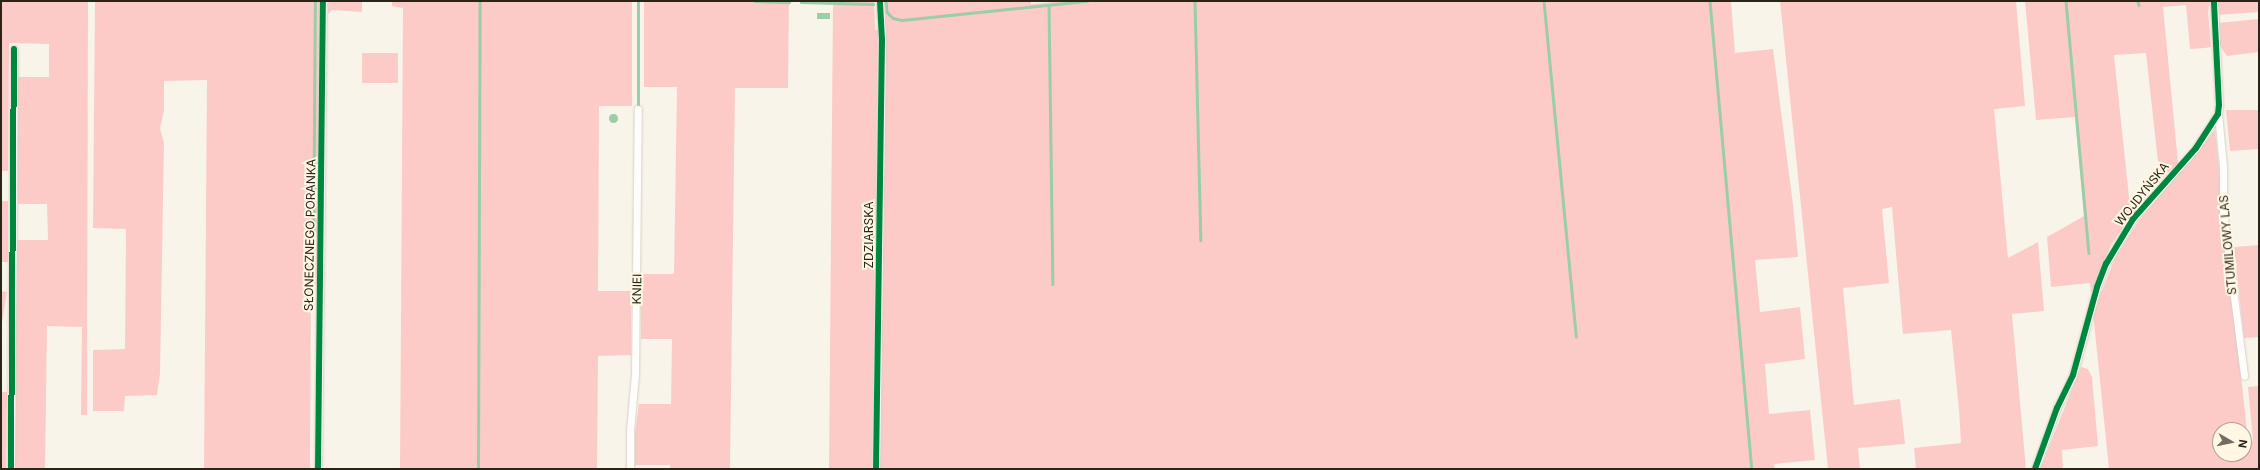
<!DOCTYPE html>
<html>
<head>
<meta charset="utf-8">
<style>
  body { margin:0 }
  #map { position:relative; width:2260px; height:470px; overflow:hidden; background:#f9f4ea; font-family:Inter,sans-serif }
  div>[style] { position:absolute }
  .green>* { inset:0; background:#fccbc7; transform-origin:0 0 }
  .water>* { inset:0; background:#9acda8; transform-origin:0 0 }
  .round { border-radius:50% }
  .stream>* { height:2.5px; margin:-1.25px; padding:0 1.25px; transform-origin:1.25px; border-radius:1.25px; background:#9acda8 }
  .roads { filter:drop-shadow(0 0 1px #d6d0c6) drop-shadow(0 0 1px #d6d0c6) }
  .minor>* { height:7px; margin:-3.5px; padding:0 3.5px; transform-origin:3.5px; border-radius:3.5px; background:#fefdfc }
  .cycleway>* { height:6px; margin:-3px; padding:0 3px; transform-origin:3px; border-radius:3px; background:#00873e }
  span { translate:-50% -50%; white-space:nowrap; text-align:center; line-height:1.15; -webkit-text-stroke:4px #fff7e4; paint-order:stroke }
  .street-label { font-size:12px; color:#2a2519 }
  .frame { position:absolute; inset:0; border:2px solid #2a2519; pointer-events:none }
  .north { position:absolute; left:2212px; top:422px; width:40px; height:40px; box-sizing:border-box; background:#fff7e4; border:1px solid #aaa393; border-radius:50%; rotate:99deg; font-size:11px; font-weight:700; line-height:16px; text-align:center; color:#2a2519 }
  .north::after { content:''; display:block; margin:auto; width:14px; height:18px; background:#726d62; clip-path:polygon(50% 0,100% 100%,50% 72%,0 100%) }
</style>
</head>
<body>
<div id="map">
  <div class="green">
    <i style="clip-path:polygon(1px 1px,88px 1px,87px 415px,81px 415px,82px 327px,47px 326px,45px 469px,13px 469px,17px 240px,48px 240px,47px 204px,18px 204px,18px 77px,49px 77px,49px 44px,9px 43px,8px 171px,1px 171px)"></i>
    <i style="clip-path:polygon(95px 1px,319px 1px,317px 285px,311px 285px,310px 469px,204px 469px,207px 80px,164px 81px,164px 111px,160px 128px,164px 143px,160px 373px,157px 395px,125px 396px,124px 411px,93px 411px,93px 350px,125px 349px,126px 229px,93px 228px)"></i>
    <i style="clip-path:polygon(328px 1px,362px 1px,362px 12px,332px 10px,328px 14px)"></i>
    <i style="clip-path:polygon(392px 1px,632px 1px,632px 106px,599px 106px,598px 291px,631px 291px,631px 355px,598px 356px,597px 469px,400px 469px,403px 8px,392px 6px)"></i>
    <i style="clip-path:polygon(644px 1px,789px 1px,788px 88px,735px 88px,730px 469px,670px 469px,670px 465px,635px 465px,635px 433px,639px 404px,671px 404px,672px 339px,641px 339px,641px 274px,674px 274px,677px 87px,644px 87px)"></i>
    <i style="clip-path:polygon(833px 1px,874px 1px,875px 30px,878px 30px,872px 469px,829px 469px)"></i>
    <i style="clip-path:polygon(883px 1px,1031px 1px,1031px 4px,1064px 1px,1731px 1px,1735px 53px,1773px 49px,1793px 205px,1798px 257px,1755px 260px,1760px 312px,1800px 307px,1805px 359px,1765px 364px,1769px 414px,1810px 410px,1815px 460px,1774px 464px,1775px 469px,879px 469px,885px 36px)"></i>
    <i style="clip-path:polygon(1780px 1px,2016px 1px,2025px 106px,1994px 109px,2008px 258px,2038px 242px,2044px 311px,2012px 314px,2026px 469px,1916px 469px,1914px 448px,1961px 443px,1959px 410px,1951px 330px,1903px 334px,1892px 207px,1882px 209px,1889px 283px,1843px 288px,1854px 405px,1900px 399px,1905px 444px,1858px 448px,1860px 469px,1828px 469px)"></i>
    <i style="clip-path:polygon(2025px 1px,2210px 1px,2208px 12px,2211px 47px,2205px 48px,2190px 49px,2186px 5px,2163px 7px,2178px 163px,2160px 180px,2146px 53px,2114px 55px,2131px 216px,2111px 245px,2091px 293px,2090px 283px,2051px 287px,2047px 237px,2084px 216px,2075px 117px,2036px 120px)"></i>
    <i style="clip-path:polygon(2219px 1px,2259px 1px,2259px 12px,2218px 15px)"></i>
    <i style="clip-path:polygon(2259px 19px,2259px 52px,2227px 56px,2218px 43px,2218px 23px)"></i>
    <i style="left:362px;top:53px;width:36px;height:30px"></i>
    <i style="clip-path:polygon(2226px 110px,2259px 110px,2259px 149px,2230px 151px)"></i>
    <i style="clip-path:polygon(evenodd,2215px 130px,2248px 441px,2253px 441px,2248px 387px,2259px 386px,2259px 469px,2109px 469px,2093px 313px,2116px 256px,2141px 218px,2215px 130px,2220px 430px,2244px 430px,2244px 454px,2220px 454px,2220px 430px)"></i>
    <i style="left:1px;top:201px;width:7px;height:61px"></i>
    <i style="clip-path:polygon(2259px 245px,2259px 337px,2244px 338px,2234px 247px)"></i>
    <i style="left:1px;top:291px;width:6px;height:66px;rotate:9deg"></i>
    <i style="clip-path:polygon(2081px 367px,2088px 369px,2092px 377px,2098px 446px,2062px 450px,2063px 469px,2040px 469px)"></i>
    <i style="clip-path:polygon(1px 392px,7px 392px,6px 469px,1px 469px)"></i>
  </div>
  <div class="water">
    <i style="left:817px;top:13px;width:13px;height:6px"></i>
    <i class="round" style="left:608.5px;top:113.5px;width:9px;height:9px"></i>
  </div>
  <div class="stream">
    <i style="left:755px;top:1px;width:34px;rotate:2deg"></i>
    <i style="left:886px;top:1px;width:11px;rotate:85deg"></i>
    <i style="left:887px;top:12px;width:8px;rotate:45deg"></i>
    <i style="left:893px;top:18px;width:9px;rotate:13deg"></i>
    <i style="left:902px;top:20px;width:186px;rotate:-5.9deg"></i>
    <i style="left:1195px;top:1px;width:239px;rotate:88.6deg"></i>
    <i style="left:1544px;top:1px;width:337px;rotate:84.5deg"></i>
    <i style="left:1710px;top:1px;width:470px;rotate:84.9deg"></i>
    <i style="left:2066px;top:1px;width:253px;rotate:84.8deg"></i>
    <i style="left:2138px;top:1px;width:4px;rotate:76deg"></i>
    <i style="left:801px;top:2px;width:72px;rotate:1.6deg"></i>
    <i style="left:1049px;top:5px;width:279px;rotate:89.2deg"></i>
    <i style="left:638px;top:109px;width:108px;rotate:-90deg"></i>
    <i style="left:313px;top:267px;width:266px;rotate:-89.6deg"></i>
    <i style="left:478px;top:469px;width:468px;rotate:-89.8deg"></i>
  </div>
  <div class="roads">
    <div class="minor">
      <i style="left:2218px;top:114px;width:52px;rotate:84.5deg"></i>
      <i style="left:2223px;top:166px;width:45px;rotate:90deg"></i>
      <i style="left:2223px;top:211px;width:166px;rotate:82.7deg"></i>
      <i style="left:11px;top:469px;width:420px;rotate:-89.6deg"></i>
      <i style="left:318px;top:469px;width:468px;rotate:-89.4deg"></i>
      <i style="left:630px;top:469px;width:38px;rotate:-90deg"></i>
      <i style="left:630px;top:431px;width:57px;rotate:-85deg"></i>
      <i style="left:635px;top:374px;width:265px;rotate:-89.4deg"></i>
      <i style="left:876px;top:469px;width:429px;rotate:-89.2deg"></i>
      <i style="left:882px;top:40px;width:39px;rotate:-93deg"></i>
      <i style="left:2035px;top:469px;width:65px;rotate:-70.2deg"></i>
      <i style="left:2057px;top:408px;width:37px;rotate:-64deg"></i>
      <i style="left:2073px;top:375px;width:91px;rotate:-74.7deg"></i>
      <i style="left:2097px;top:287px;width:25px;rotate:-69deg"></i>
      <i style="left:2106px;top:264px;width:52px;rotate:-59deg"></i>
      <i style="left:2133px;top:219px;width:95px;rotate:-48.4deg"></i>
      <i style="left:2196px;top:148px;width:40px;rotate:-57.1deg"></i>
      <i style="left:2218px;top:114px;width:9px;rotate:-84deg"></i>
      <i style="left:2219px;top:105px;width:104px;rotate:-92.8deg"></i>
    </div>
  </div>
  <div class="cycleway">
    <i style="left:11px;top:469px;width:420px;rotate:-89.6deg"></i>
    <i style="left:318px;top:469px;width:468px;rotate:-89.4deg"></i>
    <i style="left:876px;top:469px;width:429px;rotate:-89.2deg"></i>
    <i style="left:882px;top:40px;width:39px;rotate:-93deg"></i>
    <i style="left:2035px;top:469px;width:65px;rotate:-70.2deg"></i>
    <i style="left:2057px;top:408px;width:37px;rotate:-64deg"></i>
    <i style="left:2073px;top:375px;width:91px;rotate:-74.7deg"></i>
    <i style="left:2097px;top:287px;width:25px;rotate:-69deg"></i>
    <i style="left:2106px;top:264px;width:52px;rotate:-59deg"></i>
    <i style="left:2133px;top:219px;width:95px;rotate:-48.4deg"></i>
    <i style="left:2196px;top:148px;width:40px;rotate:-57.1deg"></i>
    <i style="left:2218px;top:114px;width:9px;rotate:-84deg"></i>
    <i style="left:2219px;top:105px;width:104px;rotate:-92.8deg"></i>
  </div>
  <div class="street-label">
    <span style="left:2142px;top:194px;rotate:-51deg">WOJDYŃSKA</span>
    <span style="left:310px;top:235px;rotate:-89deg">SŁONECZNEGO PORANKA</span>
    <span style="left:869px;top:235px;rotate:-90deg">ZDZIARSKA</span>
    <span style="left:2228px;top:245px;rotate:-95deg">STUMILOWY LAS</span>
    <span style="left:637px;top:289px;rotate:-89deg">KNIEI</span>
  </div>
  <div class="frame"></div>
  <div class="north">N</div>
</div>
</body>
</html>
